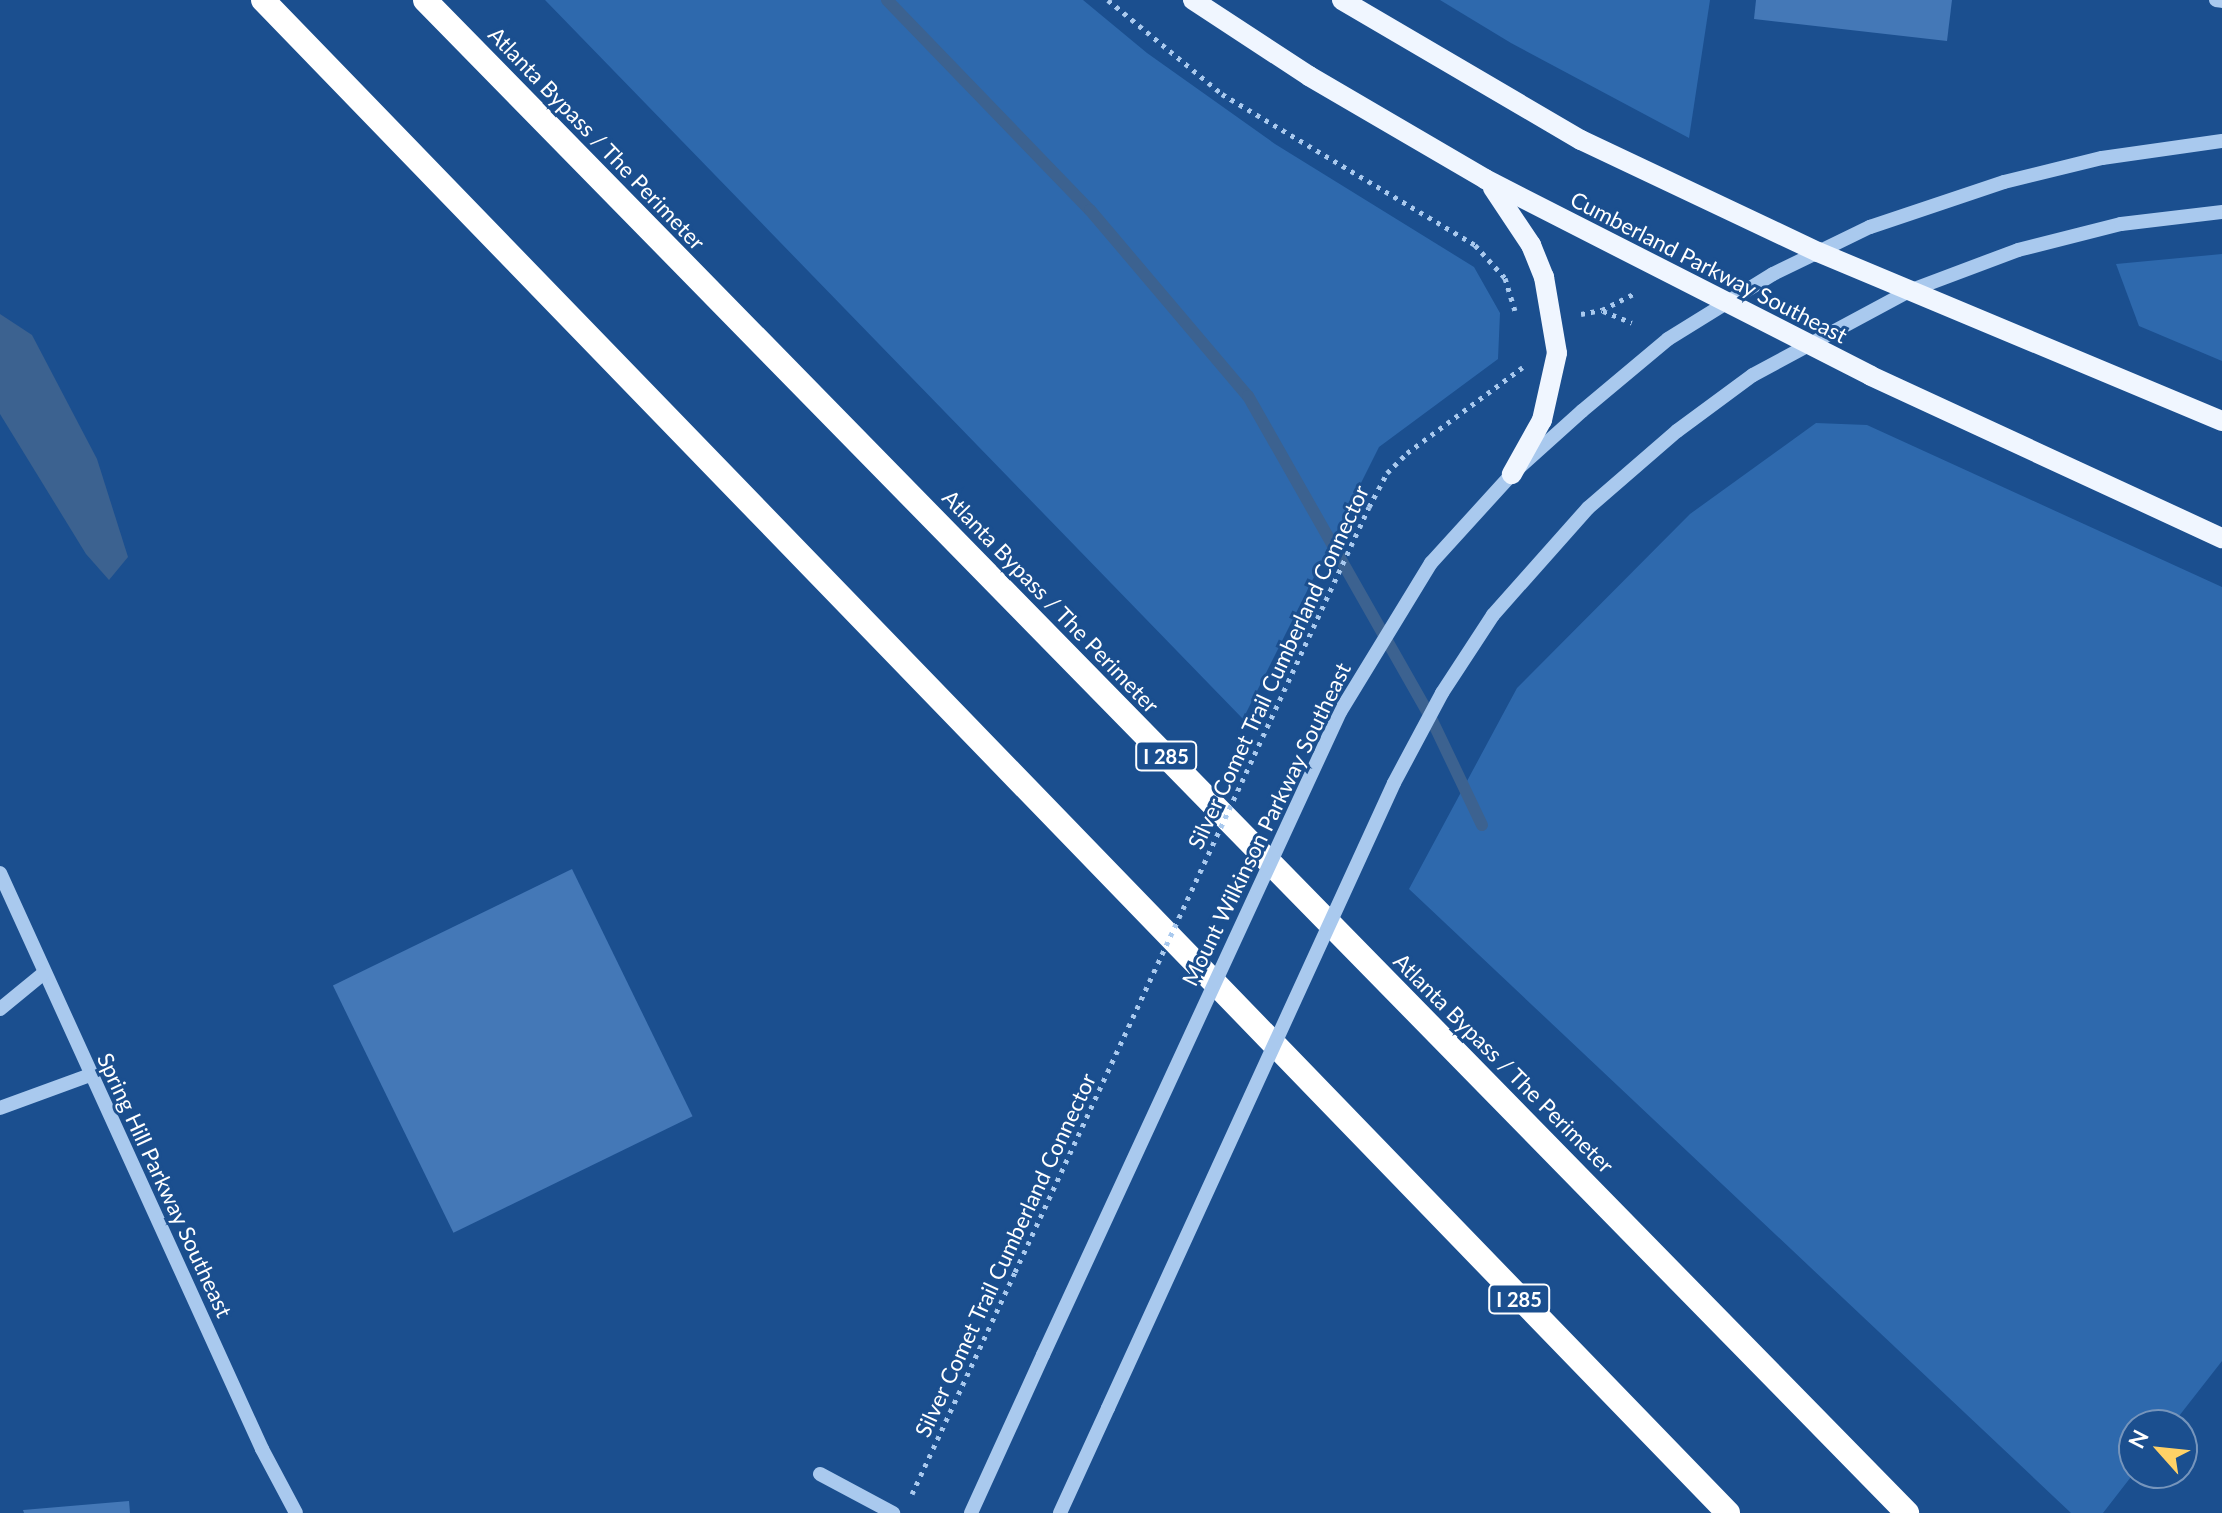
<!DOCTYPE html>
<html>
<head>
<meta charset="utf-8">
<style>
  body { margin:0 }
  #map { position:relative; width:2222px; height:1513px; overflow:hidden; background:#1b4f8f; font-family:Lato,sans-serif }
  div>[style] { position:absolute }
  .green>* { inset:0; background:#2e69ad }
  .water>* { inset:0; background:#3c6290 }
  .stream>* { height:12px; margin:-6px; padding:0 6px; transform-origin:6px; border-radius:6px; background:#3c6290 }
  .building>* { inset:0; background:#4478b7; transform-origin:0 0 }
  .path>* { height:5px; margin-top:-2.5px; transform-origin:0; background:repeating-linear-gradient(90deg,#a9c9ee 0 4px,transparent 0 10px) }
  .minor>* { height:14px; margin:-7px; padding:0 7px; transform-origin:7px; border-radius:7px; background:#a9c9ee }
  .major>* { height:20px; margin:-10px; padding:0 10px; transform-origin:10px; border-radius:10px; background:#f0f6ff }
  .highway>* { height:24px; margin:-12px; padding:0 12px; transform-origin:12px; border-radius:12px; background:#fff }
  .path-bridge>* { height:5px; margin-top:-2.5px; transform-origin:0; background:repeating-linear-gradient(90deg,#a9c9ee 0 4px,transparent 0 10px) }
  .minor-bridge>* { height:14px; margin:-7px; padding:0 7px; transform-origin:7px; border-radius:7px; background:#a9c9ee }
  span { translate:-50% -50%; white-space:nowrap; text-align:center; line-height:1.15; -webkit-text-stroke:6px #1b4f8f; paint-order:stroke }
  .shield-label span { padding:2px 6px; background:#1b4f8f; border:2px solid; border-radius:6px; -webkit-text-stroke-width:0 }
  .shield-label { font-size:20px; color:#fff; font-weight:700 }
  .street-label { font-size:22px; color:#fff }
  .north { position:absolute; left:2118px; top:1409px; width:80px; height:80px; box-sizing:border-box; background:#1b4f8f; border:2px solid #7695bc; border-radius:50%; rotate:297deg; font-size:22px; font-weight:700; line-height:32px; text-align:center; color:#fff }
  .north::after { content:''; display:block; margin:auto; width:28px; height:36px; background:#ffd166; clip-path:polygon(50% 0,100% 100%,50% 72%,0 100%) }
</style>
</head>
<body>
<div id="map">
  <div class="green">
    <i style="clip-path:polygon(545px 0,1083px 0,1147px 53px,1275px 144px,1474px 267px,1500px 313px,1498px 359px,1379px 447px,1243px 719px)"></i>
    <i style="clip-path:polygon(1440px 0,1710px 0,1689px 138px,1511px 43px)"></i>
    <i style="clip-path:polygon(2222px 254px,2222px 361px,2139px 326px,2116px 264px)"></i>
    <i style="clip-path:polygon(1816px 423px,1867px 425px,2222px 587px,2222px 1361px,2172px 1425px,2134px 1425px,2134px 1473px,2103px 1513px,2071px 1513px,1409px 889px,1517px 688px,1690px 514px)"></i>
  </div>
  <div class="water">
    <i style="clip-path:polygon(0 314px,32px 335px,97px 459px,128px 557px,109px 580px,86px 554px,0 414px)"></i>
  </div>
  <div class="stream">
    <i style="left:887px;top:0;width:292px;rotate:46deg"></i>
    <i style="left:1090px;top:210px;width:244px;rotate:49.7deg"></i>
    <i style="left:1248px;top:396px;width:366px;rotate:60.4deg"></i>
    <i style="left:1429px;top:714px;width:123px;rotate:64.5deg"></i>
  </div>
  <div class="building">
    <i style="clip-path:polygon(1756px 0,1952px 0,1947px 41px,1754px 19px)"></i>
    <i style="left:572px;top:869px;width:275px;height:266px;rotate:64deg"></i>
    <i style="clip-path:polygon(129px 1501px,130px 1513px,24px 1513px,23px 1510px)"></i>
  </div>
  <div class="path">
    <i style="left:1108px;top:0;width:148px;rotate:39.5deg"></i>
    <i style="left:1222px;top:94px;width:295px;rotate:30.8deg"></i>
    <i style="left:1475px;top:245px;width:45px;rotate:47.7deg"></i>
    <i style="left:1505px;top:278px;width:34px;rotate:73deg"></i>
    <i style="left:1603px;top:311px;width:31px;rotate:22deg"></i>
    <i style="left:1581px;top:314px;width:21px;rotate:-11deg"></i>
    <i style="left:1602px;top:310px;width:39px;rotate:-27deg"></i>
    <i style="left:1369px;top:507px;width:38px;rotate:-62deg"></i>
    <i style="left:1387px;top:473px;width:28px;rotate:-45deg"></i>
    <i style="left:1407px;top:453px;width:144px;rotate:-36.6deg"></i>
    <i style="left:912px;top:1494px;width:245px;rotate:-65.1deg"></i>
  </div>
  <div class="minor">
    <i style="left:2216px;top:0;width:6px;rotate:9deg"></i>
    <i style="left:1431px;top:563px;width:120px;rotate:-47.7deg"></i>
    <i style="left:1512px;top:474px;width:94px;rotate:-42deg"></i>
    <i style="left:1582px;top:411px;width:112px;rotate:-39.9deg"></i>
    <i style="left:1668px;top:339px;width:123px;rotate:-31.8deg"></i>
    <i style="left:1773px;top:274px;width:108px;rotate:-25.9deg"></i>
    <i style="left:1870px;top:227px;width:141px;rotate:-18.6deg"></i>
    <i style="left:2004px;top:182px;width:101px;rotate:-13.8deg"></i>
    <i style="left:2102px;top:158px;width:121px;rotate:-8.1deg"></i>
    <i style="left:1493px;top:615px;width:143px;rotate:-48.4deg"></i>
    <i style="left:1588px;top:508px;width:118px;rotate:-40.9deg"></i>
    <i style="left:1677px;top:431px;width:94px;rotate:-36.4deg"></i>
    <i style="left:1753px;top:375px;width:177px;rotate:-28.3deg"></i>
    <i style="left:1909px;top:291px;width:116px;rotate:-20.6deg"></i>
    <i style="left:2018px;top:250px;width:106px;rotate:-14.2deg"></i>
    <i style="left:2121px;top:224px;width:102px;rotate:-6.8deg"></i>
    <i style="left:0;top:873px;width:633px;rotate:65.54deg"></i>
    <i style="left:262px;top:1449px;width:72px;rotate:62deg"></i>
    <i style="left:0;top:1009px;width:57px;rotate:-39.3deg"></i>
    <i style="left:0;top:1108px;width:96px;rotate:-20.1deg"></i>
    <i style="left:820px;top:1474px;width:83px;rotate:28.1deg"></i>
    <i style="left:971px;top:1513px;width:174px;rotate:-65.5deg"></i>
    <i style="left:1060px;top:1513px;width:115px;rotate:-65.4deg"></i>
  </div>
  <div class="major">
    <i style="left:1193px;top:0;width:139px;rotate:33.2deg"></i>
    <i style="left:1309px;top:76px;width:204px;rotate:30.3deg"></i>
    <i style="left:1485px;top:179px;width:433px;rotate:27deg"></i>
    <i style="left:1871px;top:376px;width:387px;rotate:24.8deg"></i>
    <i style="left:1342px;top:0;width:277px;rotate:30.4deg"></i>
    <i style="left:1581px;top:140px;width:262px;rotate:25.3deg"></i>
    <i style="left:1818px;top:252px;width:438px;rotate:22.7deg"></i>
    <i style="left:1493px;top:188px;width:69px;rotate:56.3deg"></i>
    <i style="left:1531px;top:245px;width:35px;rotate:68deg"></i>
    <i style="left:1544px;top:277px;width:77px;rotate:80.3deg"></i>
    <i style="left:1557px;top:353px;width:69px;rotate:102.6deg"></i>
    <i style="left:1542px;top:420px;width:62px;rotate:119.1deg"></i>
  </div>
  <div class="highway">
    <i style="left:263px;top:0;width:2106px;rotate:45.92deg"></i>
    <i style="left:425px;top:0;width:2118px;rotate:45.59deg"></i>
  </div>
  <div class="path-bridge">
    <i style="left:1015px;top:1272px;width:843px;rotate:-65.17deg"></i>
  </div>
  <div class="minor-bridge">
    <i style="left:1043px;top:1355px;width:708px;rotate:-65.21deg"></i>
    <i style="left:1340px;top:712px;width:175px;rotate:-58.6deg"></i>
    <i style="left:1108px;top:1408px;width:687px;rotate:-65.41deg"></i>
    <i style="left:1394px;top:783px;width:102px;rotate:-61.9deg"></i>
    <i style="left:1442px;top:693px;width:93px;rotate:-56.8deg"></i>
  </div>
  <div class="shield-label">
    <span style="left:1166px;top:756px">I 285</span>
    <span style="left:1519px;top:1299px">I 285</span>
  </div>
  <div class="street-label">
    <span style="left:597px;top:138px;rotate:46deg">Atlanta Bypass / The Perimeter</span>
    <span style="left:1709px;top:267px;rotate:27deg">Cumberland Parkway Southeast</span>
    <span style="left:1051px;top:601px;rotate:46deg">Atlanta Bypass / The Perimeter</span>
    <span style="left:1278px;top:667px;rotate:-65deg">Silver Comet Trail Cumberland Connector</span>
    <span style="left:1266px;top:824px;rotate:-64deg">Mount Wilkinson Parkway Southeast</span>
    <span style="left:1504px;top:1063px;rotate:45deg">Atlanta Bypass / The Perimeter</span>
    <span style="left:165px;top:1185px;rotate:65deg">Spring Hill Parkway Southeast</span>
    <span style="left:1005px;top:1255px;rotate:-65deg">Silver Comet Trail Cumberland Connector</span>
  </div>
  <div class="north">N</div>
</div>
</body>
</html>
